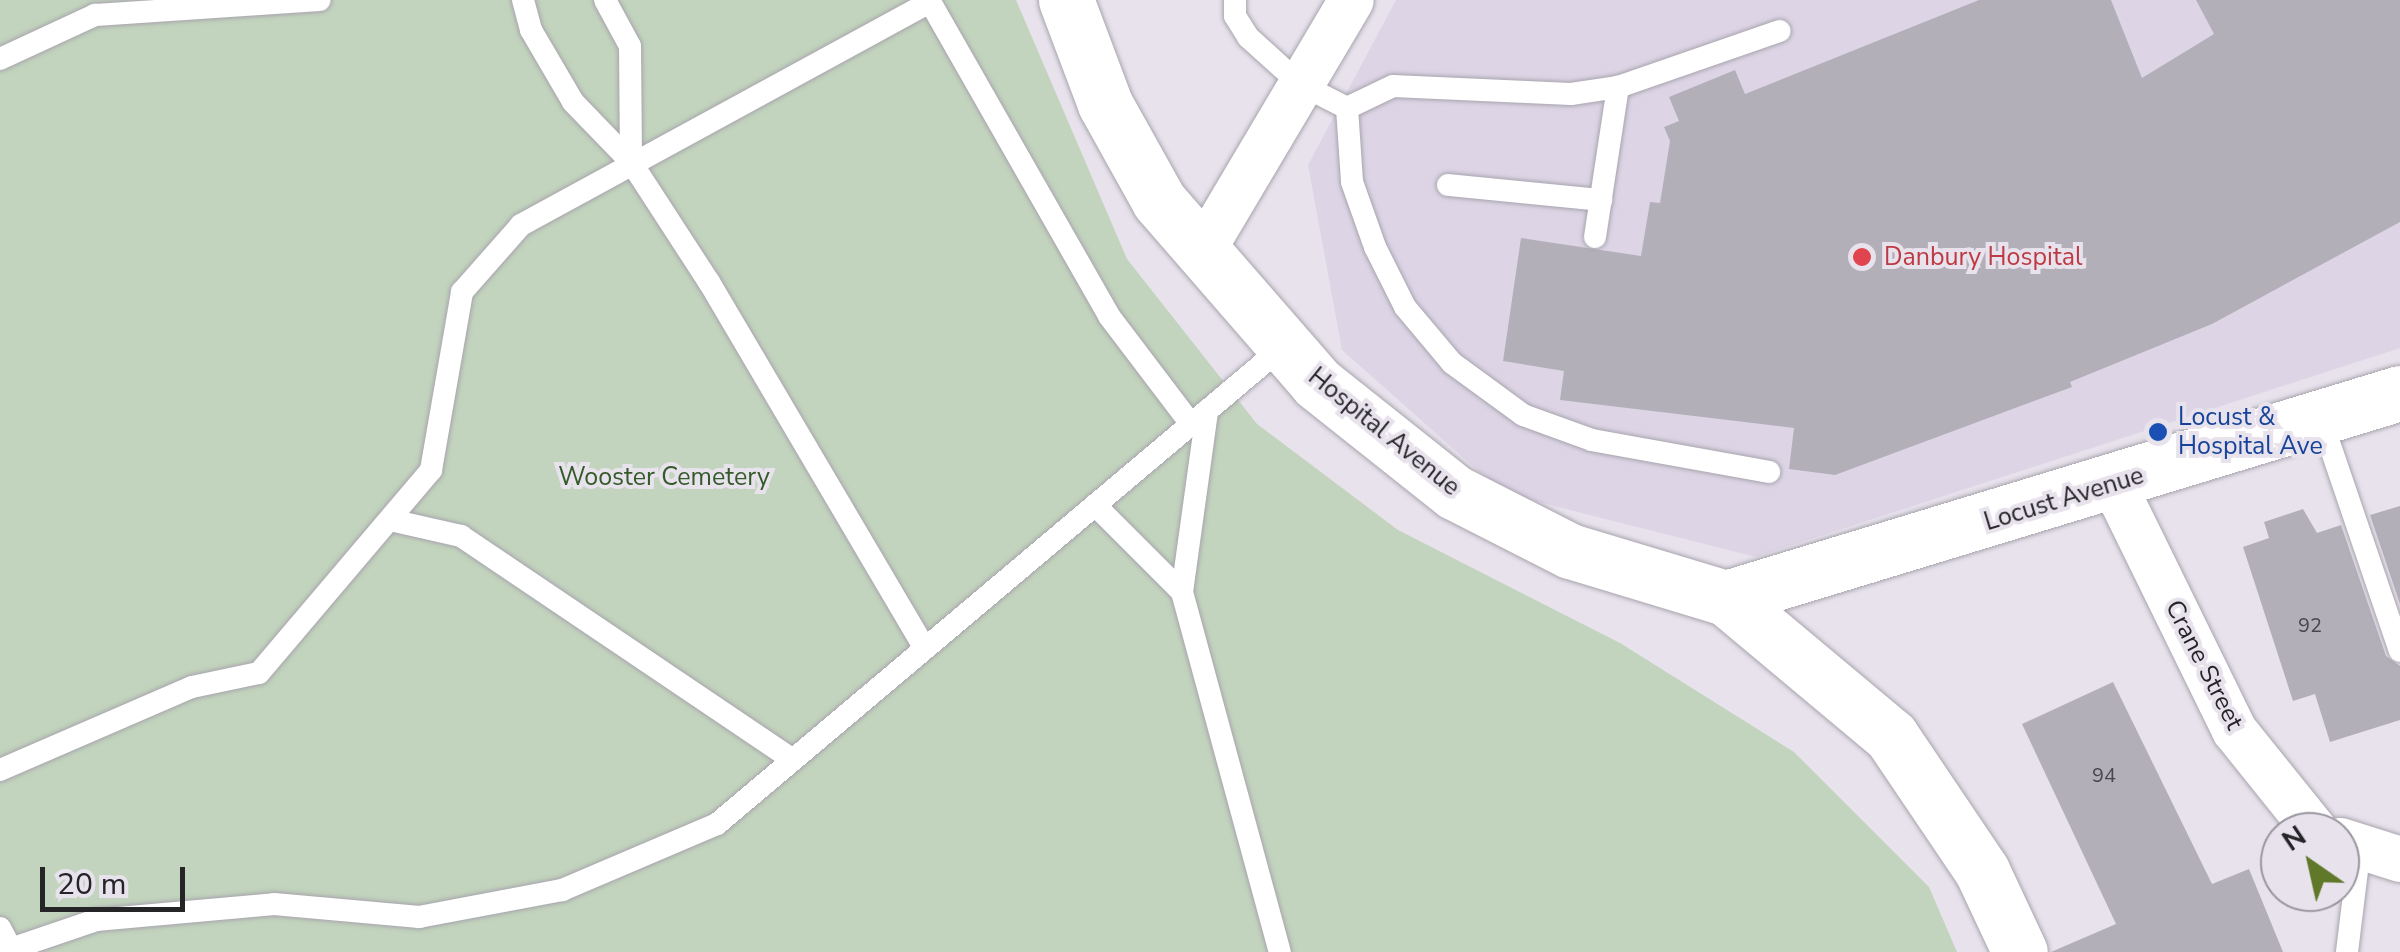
<!DOCTYPE html>
<html>
<head>
<meta charset="utf-8">
<style>
  body { margin:0 }
  #map { position:relative; width:2400px; height:952px; overflow:hidden; background:#e7e2ec; font-family:"Nunito Sans",sans-serif }
  div>[style] { position:absolute }
  .built>* { inset:0; background:#ddd5e6 }
  .green>* { inset:0; background:#c2d4bd }
  .building>* { inset:0; background:#b3afb9 }
  .roads { filter:drop-shadow(0 0 2px #a8a4ad) drop-shadow(0 0 2px #a8a4ad) }
  .service>* { height:22px; margin:-11px; padding:0 11px; transform-origin:11px; border-radius:11px; background:#fff }
  .minor>* { height:45px; margin:-22.5px; padding:0 22.5px; transform-origin:22.5px; border-radius:22.5px; background:#fff }
  .tertiary>* { height:55px; margin:-27.5px; padding:0 27.5px; transform-origin:27.5px; border-radius:27.5px; background:#fff }
  .dots>* { width:28px; height:28px; translate:-50% -50%; box-sizing:border-box; border:5px solid #e7e2ec; border-radius:50% }
  span { translate:-50% -50%; white-space:nowrap; text-align:center; line-height:1.15; -webkit-text-stroke:8px #e7e2ec; paint-order:stroke }
  .number-label { font-size:20px; color:#48474c }
  .number-label span { -webkit-text-stroke-width:0 }
  .health-label { font-size:25px; color:#be3a42 }
  .left { translate:0 -50%; text-align:left }
  .transit-label { font-size:25px; color:#164399 }
  .street-label { font-size:25px; color:#252427 }
  .park-label { font-size:25px; color:#355a29 }
  .north { position:absolute; left:2260px; top:812px; width:100px; height:100px; box-sizing:border-box; background:#e7e2ec; border:2px solid #99969d; border-radius:50%; rotate:326deg; font-size:28px; font-weight:700; line-height:40px; text-align:center; color:#252427 }
  .north::after { content:''; display:block; margin:auto; width:35px; height:45px; background:#60782a; clip-path:polygon(50% 0,100% 100%,50% 72%,0 100%) }
  .scale { position:absolute; left:40px; top:867px; width:145px; height:45px; box-sizing:border-box; border:5px solid #252427; border-top:0; padding-left:12px; font-size:30px; line-height:35px; white-space:nowrap; color:#252427; -webkit-text-stroke:8px #e7e2ec; paint-order:stroke }
</style>
</head>
<body>
<div id="map">
  <div class="built">
    <i style="clip-path:polygon(1396px 0,2400px 0,2400px 348px,1756px 557px,1503px 493px,1342px 350px,1308px 165px)"></i>
  </div>
  <div class="green">
    <i style="clip-path:polygon(0 0,1016px 0,1127px 259px,1257px 424px,1398px 530px,1620px 643px,1794px 752px,1929px 887px,1957px 952px,0 952px)"></i>
  </div>
  <div class="building">
    <i style="clip-path:polygon(1979px 0,2111px 0,2142px 78px,2214px 34px,2196px 0,2400px 0,2400px 222px,2212px 324px,2070px 382px,2072px 387px,1835px 475px,1789px 469px,1794px 428px,1560px 400px,1564px 371px,1503px 361px,1521px 238px,1641px 256px,1650px 202px,1660px 203px,1670px 141px,1664px 127px,1679px 121px,1669px 97px,1735px 70px,1745px 94px)"></i>
    <i style="clip-path:polygon(2400px 506px,2400px 604px,2370px 515px)"></i>
    <i style="clip-path:polygon(2303px 509px,2317px 533px,2341px 525px,2386px 656px,2400px 666px,2400px 720px,2330px 742px,2315px 694px,2293px 701px,2243px 547px,2269px 538px,2264px 522px)"></i>
    <i style="clip-path:polygon(2113px 682px,2212px 884px,2249px 869px,2283px 952px,2051px 952px,2116px 924px,2022px 724px)"></i>
  </div>
  <div class="roads">
    <div class="service">
      <i style="left:523px;top:0;width:31px;rotate:75deg"></i>
      <i style="left:531px;top:30px;width:83px;rotate:59.7deg"></i>
      <i style="left:573px;top:102px;width:83px;rotate:46deg"></i>
      <i style="left:605px;top:0;width:52px;rotate:61.5deg"></i>
      <i style="left:630px;top:46px;width:116px;rotate:89.5deg"></i>
      <i style="left:631px;top:162px;width:143px;rotate:57deg"></i>
      <i style="left:709px;top:282px;width:425px;rotate:59.5deg"></i>
      <i style="left:929px;top:0;width:364px;rotate:60.3deg"></i>
      <i style="left:1109px;top:316px;width:136px;rotate:52.8deg"></i>
      <i style="left:1235px;top:0;width:16px;rotate:90deg"></i>
      <i style="left:1235px;top:16px;width:25px;rotate:58deg"></i>
      <i style="left:1248px;top:37px;width:70px;rotate:42.1deg"></i>
      <i style="left:1300px;top:84px;width:53px;rotate:27.1deg"></i>
      <i style="left:0;top:59px;width:105px;rotate:-24.9deg"></i>
      <i style="left:95px;top:15px;width:225px;rotate:-3.8deg"></i>
      <i style="left:1347px;top:108px;width:74px;rotate:86.1deg"></i>
      <i style="left:1352px;top:182px;width:69px;rotate:70.5deg"></i>
      <i style="left:1375px;top:247px;width:67px;rotate:63.4deg"></i>
      <i style="left:1405px;top:307px;width:73px;rotate:50deg"></i>
      <i style="left:1452px;top:363px;width:88px;rotate:36.2deg"></i>
      <i style="left:1523px;top:415px;width:73px;rotate:19.9deg"></i>
      <i style="left:1592px;top:440px;width:180px;rotate:10.2deg"></i>
      <i style="left:1347px;top:108px;width:51px;rotate:-25.6deg"></i>
      <i style="left:1393px;top:86px;width:178px;rotate:2.6deg"></i>
      <i style="left:1571px;top:94px;width:48px;rotate:-8.5deg"></i>
      <i style="left:1618px;top:87px;width:171px;rotate:-19.1deg"></i>
      <i style="left:1448px;top:185px;width:154px;rotate:5.6deg"></i>
      <i style="left:1595px;top:237px;width:152px;rotate:-81.3deg"></i>
      <i style="left:2321px;top:419px;width:245px;rotate:71.2deg"></i>
      <i style="left:1095px;top:505px;width:123px;rotate:45deg"></i>
      <i style="left:1182px;top:592px;width:373px;rotate:74.8deg"></i>
      <i style="left:390px;top:520px;width:73px;rotate:12.7deg"></i>
      <i style="left:461px;top:536px;width:400px;rotate:34deg"></i>
      <i style="left:1182px;top:592px;width:183px;rotate:-82.1deg"></i>
      <i style="left:0;top:770px;width:209px;rotate:-23.4deg"></i>
      <i style="left:192px;top:687px;width:68px;rotate:-11.8deg"></i>
      <i style="left:259px;top:673px;width:266px;rotate:-49.7deg"></i>
      <i style="left:431px;top:470px;width:181px;rotate:-80.1deg"></i>
      <i style="left:462px;top:292px;width:89px;rotate:-48.6deg"></i>
      <i style="left:521px;top:225px;width:466px;rotate:-28.6deg"></i>
      <i style="left:0;top:928px;width:24px;rotate:62deg"></i>
      <i style="left:11px;top:949px;width:90px;rotate:-18.8deg"></i>
      <i style="left:96px;top:920px;width:179px;rotate:-5.1deg"></i>
      <i style="left:274px;top:904px;width:146px;rotate:5.1deg"></i>
      <i style="left:419px;top:917px;width:146px;rotate:-10.7deg"></i>
      <i style="left:562px;top:890px;width:168px;rotate:-23.1deg"></i>
      <i style="left:717px;top:824px;width:743px;rotate:-40.14deg"></i>
      <i style="left:2347px;top:952px;width:107px;rotate:-83deg"></i>
    </div>
    <div class="minor">
      <i style="left:1200px;top:254px;width:295px;rotate:-59.3deg"></i>
      <i style="left:2114px;top:485px;width:273px;rotate:63.9deg"></i>
      <i style="left:2234px;top:730px;width:131px;rotate:51.2deg"></i>
      <i style="left:2340px;top:840px;width:63px;rotate:17.6deg"></i>
    </div>
    <div class="tertiary">
      <i style="left:1066px;top:0;width:111px;rotate:69.4deg"></i>
      <i style="left:1105px;top:104px;width:111px;rotate:60.9deg"></i>
      <i style="left:1159px;top:201px;width:241px;rotate:49deg"></i>
      <i style="left:1317px;top:383px;width:175px;rotate:38.5deg"></i>
      <i style="left:1454px;top:492px;width:130px;rotate:27deg"></i>
      <i style="left:1570px;top:551px;width:163px;rotate:16.8deg"></i>
      <i style="left:1726px;top:598px;width:215px;rotate:39.9deg"></i>
      <i style="left:1891px;top:736px;width:163px;rotate:56deg"></i>
      <i style="left:1982px;top:871px;width:89px;rotate:64.9deg"></i>
      <i style="left:1726px;top:598px;width:704px;rotate:-16.92deg"></i>
    </div>
  </div>
  <div class="dots">
    <i style="left:1862px;top:257px;background:#e0444e"></i>
    <i style="left:2158px;top:432px;background:#1a4fb4"></i>
  </div>
  <div class="number-label">
    <span style="left:2310px;top:625px">92</span>
    <span style="left:2104px;top:775px">94</span>
  </div>
  <div class="health-label">
    <span class="left" style="left:1884px;top:257px">Danbury Hospital</span>
  </div>
  <div class="transit-label">
    <span class="left" style="left:2178px;top:432px">Locust &amp;<br>Hospital Ave</span>
  </div>
  <div class="street-label">
    <span style="left:1384px;top:432px;rotate:39deg">Hospital Avenue</span>
    <span style="left:2064px;top:499px;rotate:-17deg">Locust Avenue</span>
    <span style="left:2204px;top:665px;rotate:63deg">Crane Street</span>
  </div>
  <div class="park-label">
    <span style="left:664px;top:477px">Wooster Cemetery</span>
  </div>
  <div class="north">N</div>
  <div class="scale">20 m</div>
</div>
</body>
</html>
